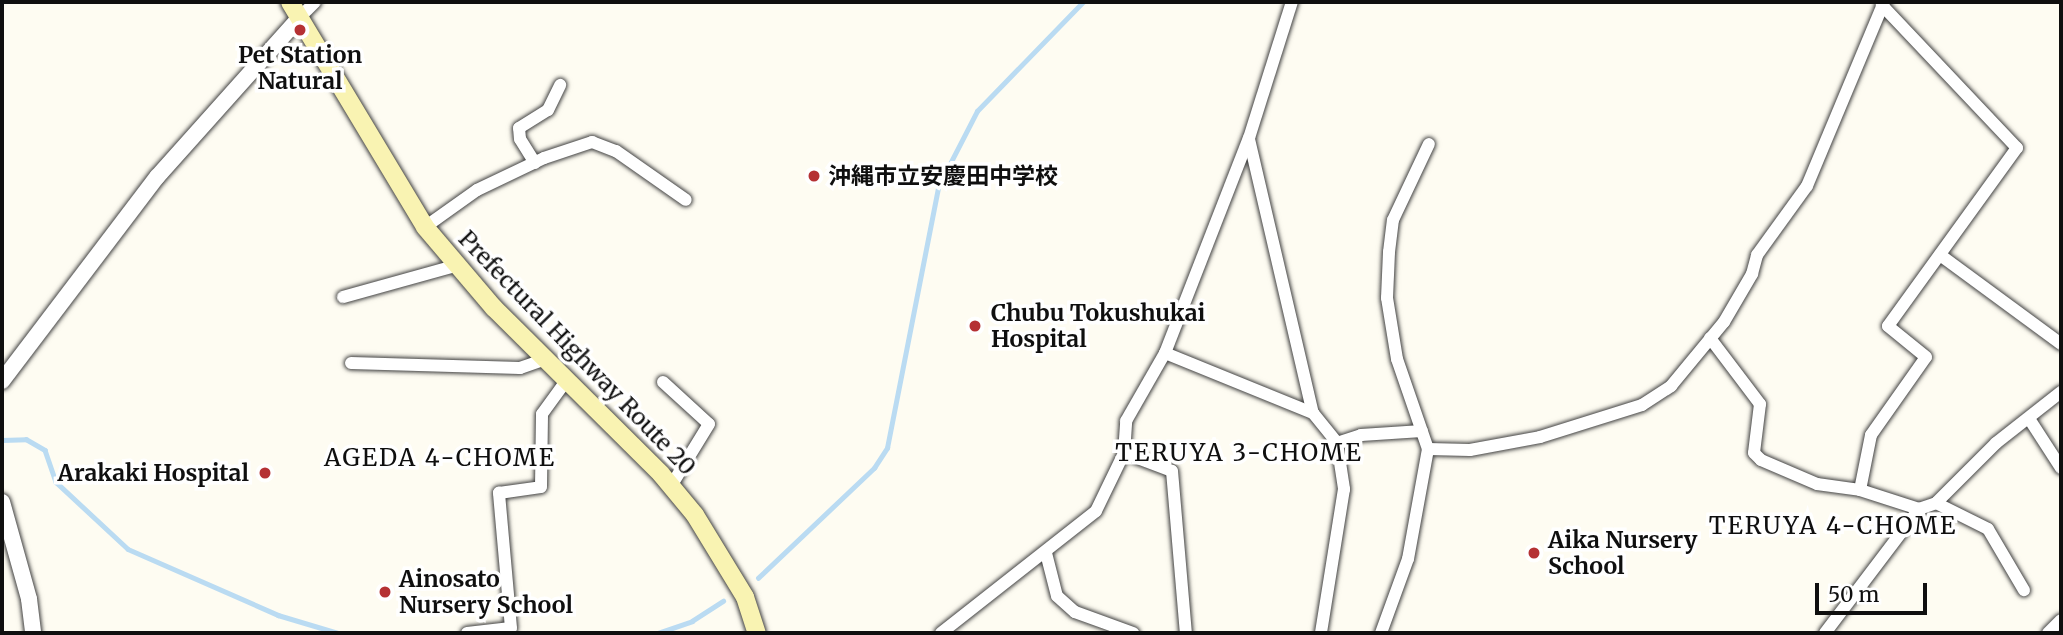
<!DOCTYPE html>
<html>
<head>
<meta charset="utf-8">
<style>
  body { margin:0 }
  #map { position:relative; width:2063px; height:635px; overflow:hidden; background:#fefcf2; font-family:Merriweather,"Noto Sans JP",serif }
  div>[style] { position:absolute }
  .stream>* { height:4.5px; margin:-2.25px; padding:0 2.25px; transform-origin:2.25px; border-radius:2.25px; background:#badbf2 }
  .roads { filter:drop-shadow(0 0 2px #424242) drop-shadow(0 0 2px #424242) }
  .minor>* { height:12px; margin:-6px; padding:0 6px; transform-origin:6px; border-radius:6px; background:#fff }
  .tertiary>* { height:16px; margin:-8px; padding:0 8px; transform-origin:8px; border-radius:8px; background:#fff }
  .secondary>* { height:18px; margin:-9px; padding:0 9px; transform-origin:9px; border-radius:9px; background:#f9f3b2 }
  .dots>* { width:19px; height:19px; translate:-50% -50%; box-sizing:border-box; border:4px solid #fff; border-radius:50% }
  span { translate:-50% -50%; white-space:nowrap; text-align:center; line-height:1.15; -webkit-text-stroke:7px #fff; paint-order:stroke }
  .poi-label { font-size:23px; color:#0f0f0f; font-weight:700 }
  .left { translate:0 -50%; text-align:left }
  .right { translate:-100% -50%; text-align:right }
  .street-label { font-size:23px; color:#0f0f0f }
  .neighbourhood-label { font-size:24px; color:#0f0f0f; letter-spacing:2px }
  .frame { position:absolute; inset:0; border:4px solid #0f0f0f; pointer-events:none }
  .scale { position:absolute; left:1815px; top:583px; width:112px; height:32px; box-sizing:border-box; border:4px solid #0f0f0f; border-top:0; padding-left:9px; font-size:21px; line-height:24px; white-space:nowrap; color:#0f0f0f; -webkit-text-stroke:5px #fff; paint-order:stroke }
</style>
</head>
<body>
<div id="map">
  <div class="stream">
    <i style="left:2px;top:440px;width:24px;rotate:-2deg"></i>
    <i style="left:26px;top:439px;width:22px;rotate:30deg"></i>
    <i style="left:45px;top:450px;width:34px;rotate:71deg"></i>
    <i style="left:56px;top:482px;width:98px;rotate:42.9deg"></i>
    <i style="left:128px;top:549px;width:164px;rotate:23.7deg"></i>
    <i style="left:278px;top:615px;width:63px;rotate:16.7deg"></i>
    <i style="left:758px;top:578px;width:160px;rotate:-43.5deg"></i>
    <i style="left:874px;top:468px;width:24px;rotate:-57deg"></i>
    <i style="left:887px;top:448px;width:266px;rotate:-78.9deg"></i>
    <i style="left:938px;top:187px;width:85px;rotate:-62.8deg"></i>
    <i style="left:977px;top:111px;width:152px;rotate:-45.8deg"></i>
    <i style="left:658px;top:633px;width:36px;rotate:-19deg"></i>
    <i style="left:692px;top:621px;width:37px;rotate:-33deg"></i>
  </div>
  <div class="roads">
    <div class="minor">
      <i style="left:300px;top:17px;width:21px;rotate:-45deg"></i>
      <i style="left:1249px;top:139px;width:281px;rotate:76.9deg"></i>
      <i style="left:1313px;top:413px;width:38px;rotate:51deg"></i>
      <i style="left:1337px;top:443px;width:47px;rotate:81.3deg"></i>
      <i style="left:1344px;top:489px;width:146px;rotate:99.1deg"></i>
      <i style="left:535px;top:163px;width:28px;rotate:-122deg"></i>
      <i style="left:520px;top:139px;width:11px;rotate:-95deg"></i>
      <i style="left:519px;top:128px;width:34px;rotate:-32deg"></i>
      <i style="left:548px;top:110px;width:28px;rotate:-64deg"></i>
      <i style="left:425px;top:227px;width:64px;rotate:-35.4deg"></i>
      <i style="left:477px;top:190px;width:74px;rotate:-25.5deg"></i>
      <i style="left:544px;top:158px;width:51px;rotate:-18.4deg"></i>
      <i style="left:592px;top:142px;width:26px;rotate:21deg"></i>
      <i style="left:616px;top:151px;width:85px;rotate:35deg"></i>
      <i style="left:1940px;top:255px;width:150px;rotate:36.3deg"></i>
      <i style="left:343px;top:297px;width:116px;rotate:-15.5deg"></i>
      <i style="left:1710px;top:338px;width:83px;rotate:52.9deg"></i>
      <i style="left:1760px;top:404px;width:49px;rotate:97deg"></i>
      <i style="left:1754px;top:453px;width:10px;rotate:45deg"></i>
      <i style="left:1761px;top:460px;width:61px;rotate:23.2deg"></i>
      <i style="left:1817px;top:484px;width:43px;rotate:7.9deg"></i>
      <i style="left:1860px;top:490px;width:62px;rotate:17.9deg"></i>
      <i style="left:1165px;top:353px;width:160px;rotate:22.1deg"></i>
      <i style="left:351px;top:363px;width:169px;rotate:1.7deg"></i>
      <i style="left:520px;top:368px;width:24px;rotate:-19deg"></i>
      <i style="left:663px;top:382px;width:62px;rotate:42.4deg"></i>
      <i style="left:709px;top:424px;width:73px;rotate:121.5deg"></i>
      <i style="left:2030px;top:420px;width:57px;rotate:57.1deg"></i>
      <i style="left:1337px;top:443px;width:25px;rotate:-18deg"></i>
      <i style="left:1361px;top:435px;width:61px;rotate:-3.8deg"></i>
      <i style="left:1428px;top:449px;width:42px;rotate:1.4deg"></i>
      <i style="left:1470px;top:450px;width:71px;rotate:-10.5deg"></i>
      <i style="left:1540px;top:437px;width:107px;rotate:-17.4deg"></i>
      <i style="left:1642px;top:405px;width:35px;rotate:-33deg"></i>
      <i style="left:1671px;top:386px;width:83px;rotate:-50.4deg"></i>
      <i style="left:1724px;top:322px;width:56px;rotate:-59.7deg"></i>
      <i style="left:1752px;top:274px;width:20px;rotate:-75deg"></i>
      <i style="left:1757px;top:255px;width:85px;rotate:-54.1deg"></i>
      <i style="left:1807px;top:186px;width:199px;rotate:-67.3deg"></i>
      <i style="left:1124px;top:453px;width:51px;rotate:20.6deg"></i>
      <i style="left:1172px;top:471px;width:163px;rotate:85.1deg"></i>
      <i style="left:1860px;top:490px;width:56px;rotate:-78.7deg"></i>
      <i style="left:1871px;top:435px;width:95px;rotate:-54.8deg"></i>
      <i style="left:1926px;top:357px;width:49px;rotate:-140.8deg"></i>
      <i style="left:1888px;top:326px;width:220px;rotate:-54.1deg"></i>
      <i style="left:2017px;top:148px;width:197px;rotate:-133.4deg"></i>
      <i style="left:1936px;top:503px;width:58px;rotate:26.6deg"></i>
      <i style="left:1988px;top:529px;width:71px;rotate:59.5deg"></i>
      <i style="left:1046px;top:553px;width:44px;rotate:75.7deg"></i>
      <i style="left:1057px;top:596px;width:24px;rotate:42deg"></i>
      <i style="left:1075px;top:612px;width:62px;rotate:19.9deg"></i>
      <i style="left:467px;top:633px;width:44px;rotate:-6.5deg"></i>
      <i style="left:511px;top:628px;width:136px;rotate:-95.1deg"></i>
      <i style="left:499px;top:493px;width:42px;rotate:-8.1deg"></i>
      <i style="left:541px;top:487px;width:73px;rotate:-89.2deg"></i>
      <i style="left:542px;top:414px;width:39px;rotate:-54deg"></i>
      <i style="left:941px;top:633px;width:197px;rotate:-38.2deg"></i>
      <i style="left:1096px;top:511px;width:64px;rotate:-64.2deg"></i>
      <i style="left:1124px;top:453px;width:32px;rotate:-86deg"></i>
      <i style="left:1126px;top:421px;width:78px;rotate:-60.2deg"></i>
      <i style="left:1165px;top:353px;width:231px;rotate:-68.7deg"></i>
      <i style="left:1249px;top:138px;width:143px;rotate:-72.5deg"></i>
      <i style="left:1381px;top:633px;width:79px;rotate:-70deg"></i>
      <i style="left:1408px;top:559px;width:112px;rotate:-79.7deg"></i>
      <i style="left:1428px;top:449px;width:95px;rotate:-109deg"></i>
      <i style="left:1397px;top:359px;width:62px;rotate:-99.3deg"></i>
      <i style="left:1387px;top:298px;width:46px;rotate:-87.5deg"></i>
      <i style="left:1389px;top:252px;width:32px;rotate:-83deg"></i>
      <i style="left:1393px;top:220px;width:84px;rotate:-64.7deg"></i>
      <i style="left:1825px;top:633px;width:156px;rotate:-52.8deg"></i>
      <i style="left:1919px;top:509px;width:18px;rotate:-19deg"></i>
      <i style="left:1936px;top:503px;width:85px;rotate:-45deg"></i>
      <i style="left:1996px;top:443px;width:83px;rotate:-38.1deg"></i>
      <i style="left:2048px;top:633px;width:18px;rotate:-45deg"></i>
    </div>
    <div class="tertiary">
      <i style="left:2px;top:381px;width:256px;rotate:-52.8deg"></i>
      <i style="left:157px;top:177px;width:215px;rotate:-48.2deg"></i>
      <i style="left:2px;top:502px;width:101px;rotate:74.4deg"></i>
      <i style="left:29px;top:599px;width:34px;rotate:83deg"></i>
    </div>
    <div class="secondary">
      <i style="left:290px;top:2px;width:262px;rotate:59deg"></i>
      <i style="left:425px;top:227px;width:106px;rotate:49.6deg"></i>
      <i style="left:494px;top:308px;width:235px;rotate:44.8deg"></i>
      <i style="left:661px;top:474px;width:53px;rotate:50.3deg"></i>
      <i style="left:695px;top:515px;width:96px;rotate:58.6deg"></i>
      <i style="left:745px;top:597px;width:38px;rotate:72deg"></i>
    </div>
  </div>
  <div class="dots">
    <i style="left:300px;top:30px;background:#b53133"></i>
    <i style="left:814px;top:176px;background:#b53133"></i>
    <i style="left:975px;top:326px;background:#b53133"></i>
    <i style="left:265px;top:473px;background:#b53133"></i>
    <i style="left:1534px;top:553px;background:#b53133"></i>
    <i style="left:385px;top:592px;background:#b53133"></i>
  </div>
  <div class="poi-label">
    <span style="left:300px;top:68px">Pet Station<br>Natural</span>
    <span class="left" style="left:828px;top:176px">沖縄市立安慶田中学校</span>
    <span class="left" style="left:991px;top:326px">Chubu Tokushukai<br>Hospital</span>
    <span class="right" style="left:249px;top:473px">Arakaki Hospital</span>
    <span class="left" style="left:1548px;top:553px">Aika Nursery<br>School</span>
    <span class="left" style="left:399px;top:592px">Ainosato<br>Nursery School</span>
  </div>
  <div class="street-label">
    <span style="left:577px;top:353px;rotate:46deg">Prefectural Highway Route 20</span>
  </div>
  <div class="neighbourhood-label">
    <span style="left:1239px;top:453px">TERUYA 3-CHOME</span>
    <span style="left:440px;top:458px">AGEDA 4-CHOME</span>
    <span style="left:1833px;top:526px">TERUYA 4-CHOME</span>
  </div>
  <div class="frame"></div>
  <div class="scale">50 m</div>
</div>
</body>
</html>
